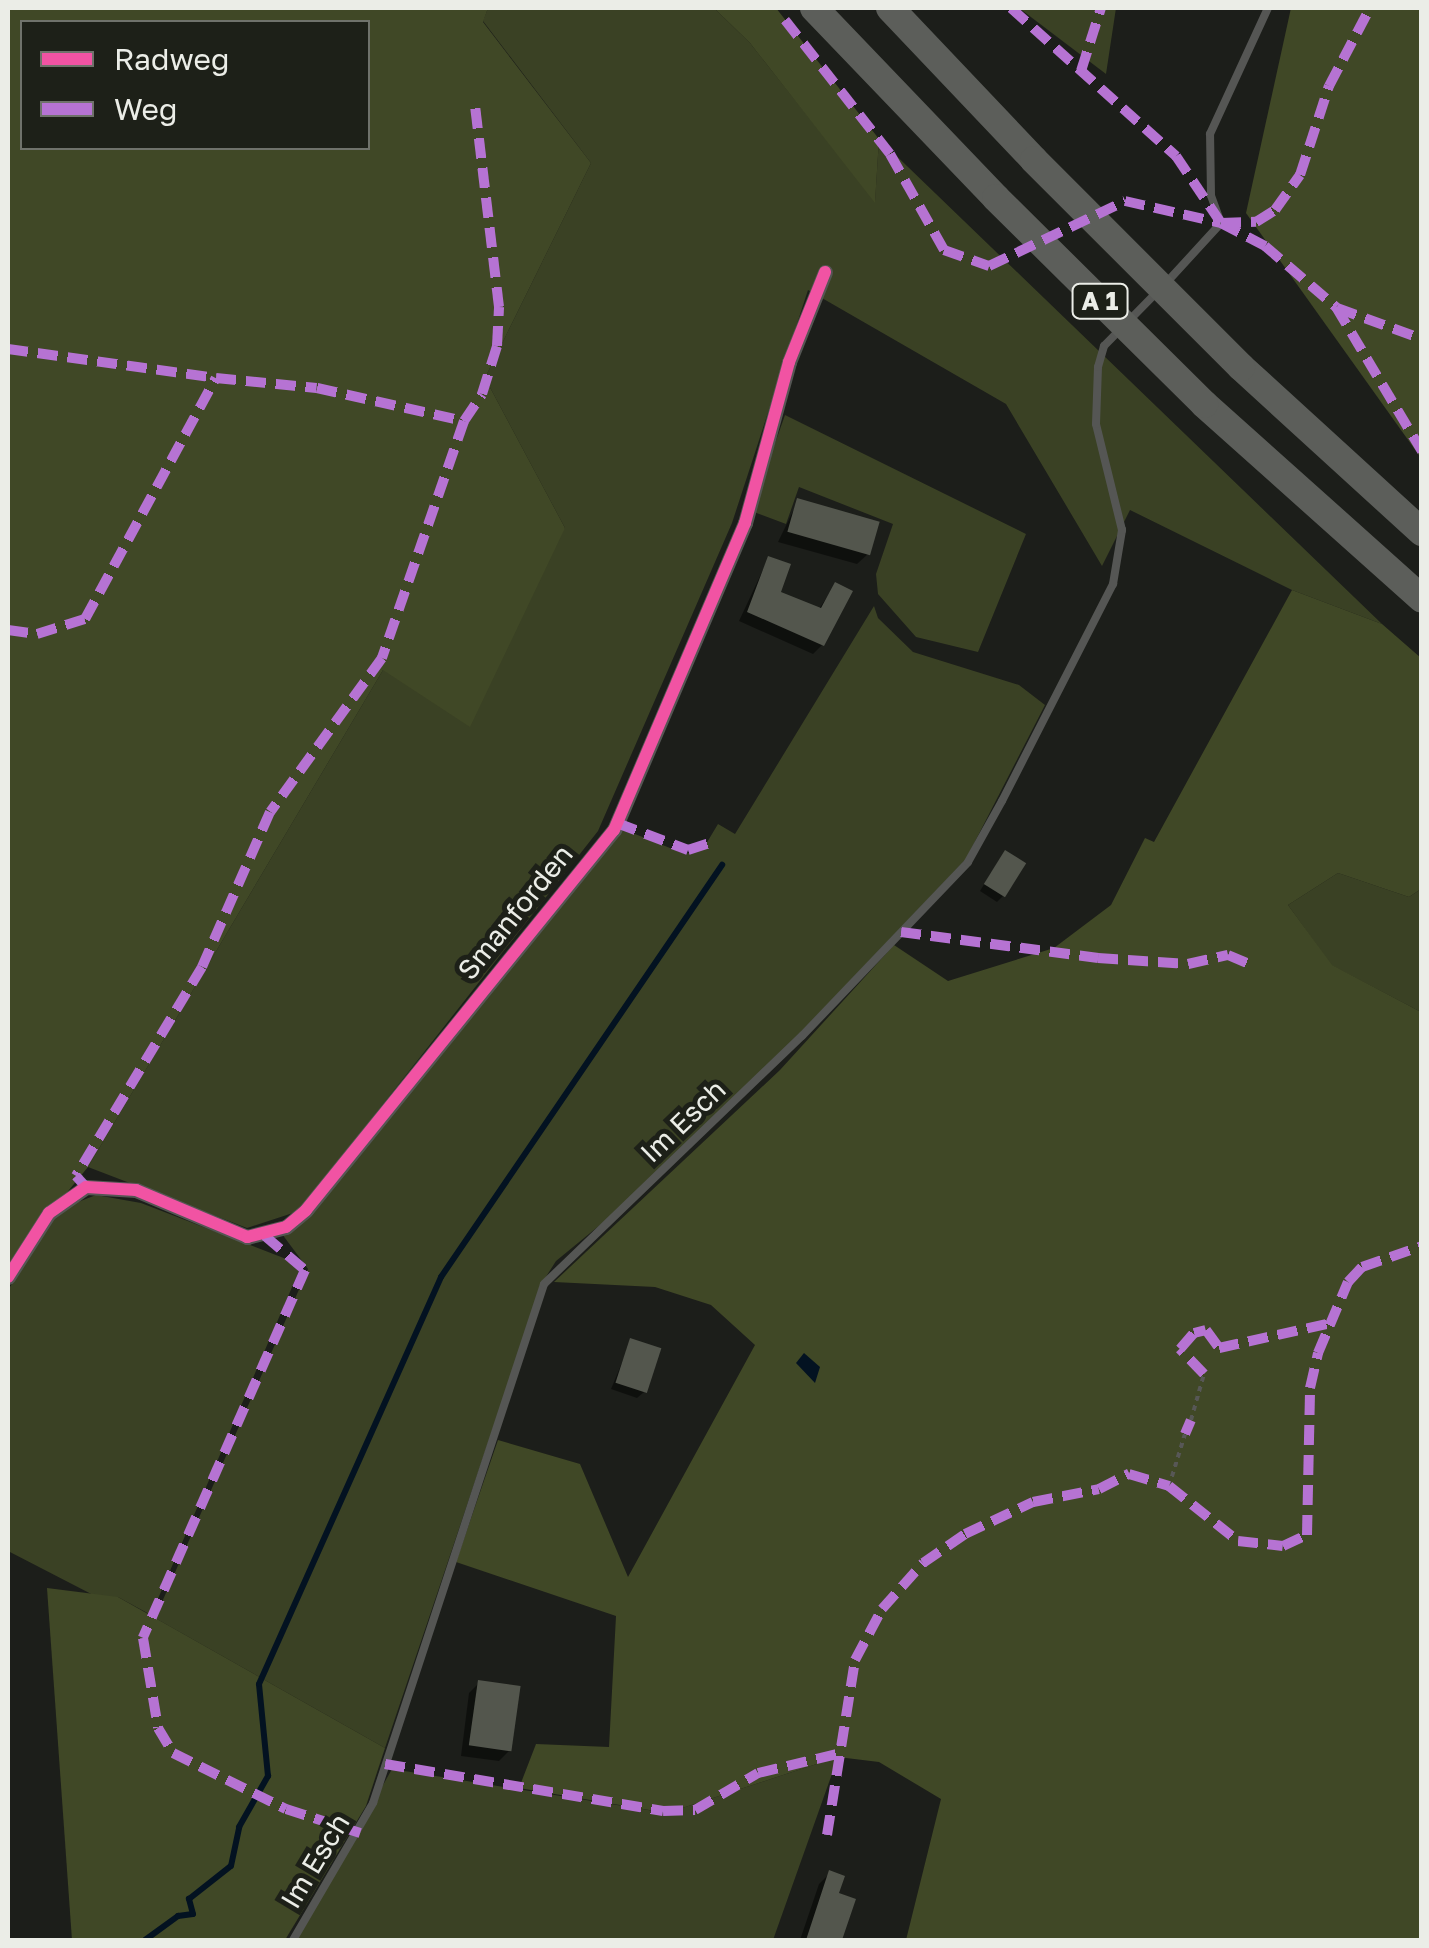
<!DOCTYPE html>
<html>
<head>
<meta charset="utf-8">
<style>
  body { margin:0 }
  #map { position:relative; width:1429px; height:1948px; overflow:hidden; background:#1c1e1a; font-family:"Golos Text",sans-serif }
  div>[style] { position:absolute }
  .green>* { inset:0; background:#3a4124 }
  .forest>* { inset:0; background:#404826 }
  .water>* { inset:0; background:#031221 }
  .shadow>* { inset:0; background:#0007 }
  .stream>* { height:6px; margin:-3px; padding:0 3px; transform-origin:3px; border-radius:3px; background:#031221 }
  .building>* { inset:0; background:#53564d; transform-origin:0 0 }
  .path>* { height:4px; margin-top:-2px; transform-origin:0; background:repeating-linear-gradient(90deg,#575756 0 5px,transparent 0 10px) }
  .lane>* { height:8px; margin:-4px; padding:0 4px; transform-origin:4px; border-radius:4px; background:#555654 }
  .street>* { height:15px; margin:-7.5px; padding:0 7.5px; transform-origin:7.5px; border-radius:7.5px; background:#555654 }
  .highway>* { height:28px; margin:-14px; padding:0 14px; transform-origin:14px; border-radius:14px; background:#5c5e5a }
  .highway-bridge>* { height:28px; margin:-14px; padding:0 14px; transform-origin:14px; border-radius:14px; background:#5c5e5a }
  .quiet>* { height:10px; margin-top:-5px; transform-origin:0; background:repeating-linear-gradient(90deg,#b673d3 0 20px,transparent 0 30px) }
  .cycleway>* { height:12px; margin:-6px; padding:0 6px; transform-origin:6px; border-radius:6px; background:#f153a3 }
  span { translate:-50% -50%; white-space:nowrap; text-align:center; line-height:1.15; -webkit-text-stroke:10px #1d2018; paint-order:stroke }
  .shield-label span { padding:2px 8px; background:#1d2018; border:2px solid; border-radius:8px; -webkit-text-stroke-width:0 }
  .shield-label { font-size:25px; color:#ebede7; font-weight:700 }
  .street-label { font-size:28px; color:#ebede7 }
  .frame { position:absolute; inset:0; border:10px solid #ebede7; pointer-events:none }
  .legend { position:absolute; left:20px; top:20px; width:350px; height:130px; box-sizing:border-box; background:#1d2018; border:2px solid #6f726b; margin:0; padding:12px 18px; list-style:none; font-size:30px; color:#ebede7 }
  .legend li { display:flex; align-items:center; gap:20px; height:50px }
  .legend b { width:50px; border:2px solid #6f726b }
</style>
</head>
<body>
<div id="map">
  <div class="green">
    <i style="clip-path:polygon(488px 8px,714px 8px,750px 43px,875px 201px,879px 139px,1382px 624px,1292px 590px,1130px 510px,1102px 566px,1006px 404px,808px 290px,732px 523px,598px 831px,299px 1211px,247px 1228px,88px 1167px,383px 670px,565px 528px,485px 378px,591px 163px,483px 21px)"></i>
    <i style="clip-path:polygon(1019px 8px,1116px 8px,1106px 74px)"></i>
    <i style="clip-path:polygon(785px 415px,1026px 534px,978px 652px,916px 637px,878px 594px,876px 574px,893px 524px,799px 487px,786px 524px,751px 511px)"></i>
    <i style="clip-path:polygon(874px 606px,878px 618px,913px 652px,1019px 685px,1045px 705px,966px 859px,801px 1032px,617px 1211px,556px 1261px,542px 1283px,385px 1748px,155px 1618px,308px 1269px,282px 1234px,620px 828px,685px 854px,703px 849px,718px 824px,735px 834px)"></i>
    <i style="clip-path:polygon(1338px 873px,1409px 897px,1421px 889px,1421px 1012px,1331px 965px,1288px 905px)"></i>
    <i style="clip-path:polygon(96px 1195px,141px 1203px,294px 1262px,299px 1271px,151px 1615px,118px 1597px,99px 1598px,8px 1551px,8px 1290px,60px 1209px)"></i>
    <i style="clip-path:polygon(838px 1757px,773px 1940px,296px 1940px,392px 1769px,667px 1813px)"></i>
  </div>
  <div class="forest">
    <i style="clip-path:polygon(evenodd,8px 8px,488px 8px,483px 22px,591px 163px,485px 378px,565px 528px,470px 727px,383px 670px,88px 1167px,8px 1264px,8px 8px,22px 22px,368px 22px,368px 148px,22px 148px,22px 22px)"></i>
    <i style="clip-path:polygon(714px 8px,776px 8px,879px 139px,875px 203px,750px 43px)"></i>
    <i style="clip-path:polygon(1291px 8px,1421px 8px,1421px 458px,1246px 213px)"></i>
    <i style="clip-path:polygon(1292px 590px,1382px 624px,1421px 658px,1421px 889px,1409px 897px,1338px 873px,1288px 905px,1332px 965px,1421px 1012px,1421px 1940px,906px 1940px,941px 1799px,879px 1762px,838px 1757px,667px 1813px,519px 1788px,536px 1744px,609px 1747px,616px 1616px,456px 1562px,498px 1440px,580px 1464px,628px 1577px,755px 1345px,711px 1305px,655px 1287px,554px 1282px,780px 1070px,894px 945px,948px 981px,1054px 948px,1111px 905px,1145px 838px,1154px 842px)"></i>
    <i style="clip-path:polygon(47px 1588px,118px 1597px,385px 1748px,366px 1806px,285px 1940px,72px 1940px)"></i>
  </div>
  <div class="water">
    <i style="clip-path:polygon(804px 1353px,820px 1367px,815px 1383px,796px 1363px)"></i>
  </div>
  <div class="shadow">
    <i style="clip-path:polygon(798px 501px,868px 554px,857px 564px,778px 542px)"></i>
    <i style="clip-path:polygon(768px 559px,777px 594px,819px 609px,835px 585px,822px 645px,813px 654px,739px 621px)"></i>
    <i style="clip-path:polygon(999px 860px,1004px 895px,997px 902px,980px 891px)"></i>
    <i style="clip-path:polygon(631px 1341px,644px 1392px,637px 1398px,611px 1389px)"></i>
    <i style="clip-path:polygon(479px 1683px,510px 1750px,499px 1761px,461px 1756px,469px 1693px)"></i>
    <i style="clip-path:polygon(830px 1873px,836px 1895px,853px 1900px,840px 1940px,800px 1940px,819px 1884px)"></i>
  </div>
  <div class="stream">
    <i style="left:145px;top:1940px;width:41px;rotate:-36deg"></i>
    <i style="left:178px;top:1916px;width:15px;rotate:-8deg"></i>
    <i style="left:193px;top:1914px;width:16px;rotate:-105deg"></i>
    <i style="left:189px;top:1899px;width:53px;rotate:-38.2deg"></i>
    <i style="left:231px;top:1866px;width:40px;rotate:-78deg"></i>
    <i style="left:239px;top:1827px;width:59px;rotate:-60.4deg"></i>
    <i style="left:268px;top:1776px;width:92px;rotate:-95.6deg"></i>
    <i style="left:259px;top:1684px;width:446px;rotate:-65.9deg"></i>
    <i style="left:441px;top:1277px;width:499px;rotate:-55.7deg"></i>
  </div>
  <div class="building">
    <i style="left:797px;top:498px;width:86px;height:35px;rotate:16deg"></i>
    <i style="clip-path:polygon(768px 556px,791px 564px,781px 592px,821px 608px,835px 582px,853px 591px,824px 646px,747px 612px)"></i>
    <i style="left:1005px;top:850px;width:25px;height:40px;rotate:32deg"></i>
    <i style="left:630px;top:1338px;width:33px;height:47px;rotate:18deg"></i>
    <i style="left:478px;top:1680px;width:43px;height:66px;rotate:8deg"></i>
    <i style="clip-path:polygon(829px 1870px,845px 1876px,839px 1893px,856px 1899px,842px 1940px,806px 1940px)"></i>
  </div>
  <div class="path">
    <i style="left:1191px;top:1420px;width:48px;rotate:-74.2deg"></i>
    <i style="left:1169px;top:1486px;width:54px;rotate:-72.9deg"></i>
  </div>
  <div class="lane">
    <i style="left:1167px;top:282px;width:80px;rotate:-47.5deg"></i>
    <i style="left:1221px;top:223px;width:30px;rotate:-110deg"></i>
    <i style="left:1211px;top:195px;width:61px;rotate:-90.9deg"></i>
    <i style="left:1210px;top:134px;width:139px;rotate:-65.3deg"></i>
    <i style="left:293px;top:1940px;width:159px;rotate:-59.7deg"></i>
    <i style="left:373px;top:1803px;width:546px;rotate:-71.76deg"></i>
    <i style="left:544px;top:1284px;width:358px;rotate:-43.9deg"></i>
    <i style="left:802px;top:1036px;width:240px;rotate:-46.3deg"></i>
    <i style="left:968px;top:862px;width:70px;rotate:-60.9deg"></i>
    <i style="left:1002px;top:801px;width:244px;rotate:-62.9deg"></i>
    <i style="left:1113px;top:584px;width:55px;rotate:-80.5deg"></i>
    <i style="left:1122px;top:530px;width:109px;rotate:-103.8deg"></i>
    <i style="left:1096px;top:424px;width:57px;rotate:-88deg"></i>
    <i style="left:1098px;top:367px;width:22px;rotate:-74deg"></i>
    <i style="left:1104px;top:346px;width:76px;rotate:-45.5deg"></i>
  </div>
  <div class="street">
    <i style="left:8px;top:1277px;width:76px;rotate:-57.4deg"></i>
    <i style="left:49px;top:1213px;width:45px;rotate:-35.1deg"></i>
    <i style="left:86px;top:1187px;width:50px;rotate:3.4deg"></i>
    <i style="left:136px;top:1190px;width:121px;rotate:22.9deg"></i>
    <i style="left:247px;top:1237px;width:40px;rotate:-14.4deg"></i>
    <i style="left:286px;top:1227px;width:26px;rotate:-40deg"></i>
    <i style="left:306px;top:1210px;width:489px;rotate:-51deg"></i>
    <i style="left:614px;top:830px;width:334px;rotate:-66.9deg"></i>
    <i style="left:745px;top:523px;width:167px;rotate:-74.7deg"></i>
    <i style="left:789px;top:362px;width:97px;rotate:-68.2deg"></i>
  </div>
  <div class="highway">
    <i style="left:814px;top:8px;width:263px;rotate:46.2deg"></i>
    <i style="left:890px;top:8px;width:209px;rotate:46.5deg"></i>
    <i style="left:1241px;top:367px;width:245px;rotate:42.4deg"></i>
    <i style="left:1204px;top:404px;width:292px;rotate:41.8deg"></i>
  </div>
  <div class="highway-bridge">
    <i style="left:1034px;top:160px;width:293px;rotate:45deg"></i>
    <i style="left:996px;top:198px;width:293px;rotate:44.7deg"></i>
  </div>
  <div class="quiet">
    <i style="left:1011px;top:8px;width:222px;rotate:41.9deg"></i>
    <i style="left:1176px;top:156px;width:81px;rotate:56.1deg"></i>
    <i style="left:1221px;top:223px;width:50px;rotate:27.6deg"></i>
    <i style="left:1265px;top:246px;width:94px;rotate:40.7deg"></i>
    <i style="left:1336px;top:307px;width:168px;rotate:59.2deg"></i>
    <i style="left:785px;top:20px;width:170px;rotate:51.9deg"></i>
    <i style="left:890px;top:154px;width:110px;rotate:60.6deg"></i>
    <i style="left:944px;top:250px;width:48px;rotate:19.6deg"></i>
    <i style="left:989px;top:266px;width:151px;rotate:-25.5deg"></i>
    <i style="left:1125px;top:201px;width:98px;rotate:12.9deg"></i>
    <i style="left:1221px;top:223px;width:35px;rotate:-2deg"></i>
    <i style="left:1256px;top:222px;width:22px;rotate:-32deg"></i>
    <i style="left:1275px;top:210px;width:43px;rotate:-54.5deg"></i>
    <i style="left:1300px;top:175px;width:94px;rotate:-72deg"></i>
    <i style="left:1329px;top:86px;width:88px;rotate:-62.3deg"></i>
    <i style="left:1081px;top:71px;width:66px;rotate:-72.4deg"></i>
    <i style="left:1337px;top:308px;width:90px;rotate:20deg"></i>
    <i style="left:8px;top:349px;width:210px;rotate:7.9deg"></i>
    <i style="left:464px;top:421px;width:32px;rotate:-56deg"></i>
    <i style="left:482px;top:394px;width:50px;rotate:-72.6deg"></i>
    <i style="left:497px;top:346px;width:39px;rotate:-87deg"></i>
    <i style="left:499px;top:307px;width:203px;rotate:-96.8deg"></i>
    <i style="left:8px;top:630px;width:29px;rotate:8deg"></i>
    <i style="left:37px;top:634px;width:50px;rotate:-17.4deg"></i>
    <i style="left:85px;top:619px;width:274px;rotate:-61.5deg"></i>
    <i style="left:216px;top:378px;width:101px;rotate:5.7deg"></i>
    <i style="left:317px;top:388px;width:151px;rotate:12.7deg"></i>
    <i style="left:464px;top:421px;width:251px;rotate:109.1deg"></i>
    <i style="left:382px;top:658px;width:190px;rotate:126deg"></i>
    <i style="left:270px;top:812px;width:169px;rotate:113.7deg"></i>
    <i style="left:202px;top:967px;width:244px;rotate:121.1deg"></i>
    <i style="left:76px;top:1176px;width:15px;rotate:48deg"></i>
    <i style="left:617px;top:823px;width:76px;rotate:20.8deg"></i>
    <i style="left:688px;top:850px;width:29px;rotate:-18deg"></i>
    <i style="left:901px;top:932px;width:199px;rotate:7.5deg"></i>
    <i style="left:1098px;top:958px;width:90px;rotate:3.8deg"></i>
    <i style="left:1188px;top:964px;width:41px;rotate:-12.7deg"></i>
    <i style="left:1228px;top:955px;width:26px;rotate:23deg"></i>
    <i style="left:265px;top:1236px;width:52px;rotate:40.4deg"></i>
    <i style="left:305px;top:1270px;width:402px;rotate:113.8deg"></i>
    <i style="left:143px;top:1638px;width:91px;rotate:80.5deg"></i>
    <i style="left:158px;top:1728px;width:29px;rotate:59deg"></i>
    <i style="left:173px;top:1753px;width:126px;rotate:26.4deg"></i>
    <i style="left:286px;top:1809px;width:78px;rotate:18deg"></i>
    <i style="left:1204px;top:1374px;width:35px;rotate:-134deg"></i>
    <i style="left:1180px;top:1349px;width:21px;rotate:-49deg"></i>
    <i style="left:1194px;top:1333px;width:12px;rotate:-14deg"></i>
    <i style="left:1206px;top:1330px;width:22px;rotate:54deg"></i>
    <i style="left:1219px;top:1348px;width:119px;rotate:-12.6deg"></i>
    <i style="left:1185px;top:1434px;width:15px;rotate:-67deg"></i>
    <i style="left:385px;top:1764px;width:282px;rotate:9.6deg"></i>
    <i style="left:663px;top:1811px;width:32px;rotate:-2deg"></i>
    <i style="left:695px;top:1810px;width:73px;rotate:-30.4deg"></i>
    <i style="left:758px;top:1773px;width:85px;rotate:-13.5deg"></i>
    <i style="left:827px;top:1835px;width:177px;rotate:-80.9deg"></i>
    <i style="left:855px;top:1660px;width:58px;rotate:-62.1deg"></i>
    <i style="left:882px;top:1609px;width:62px;rotate:-48.3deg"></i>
    <i style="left:923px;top:1563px;width:51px;rotate:-34.6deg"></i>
    <i style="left:965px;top:1534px;width:75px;rotate:-25.2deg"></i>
    <i style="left:1033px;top:1502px;width:67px;rotate:-11.1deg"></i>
    <i style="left:1099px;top:1489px;width:34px;rotate:-27deg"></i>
    <i style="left:1129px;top:1474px;width:42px;rotate:16.7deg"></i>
    <i style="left:1169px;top:1486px;width:88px;rotate:38.6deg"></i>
    <i style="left:1238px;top:1541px;width:45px;rotate:6.3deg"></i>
    <i style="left:1283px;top:1546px;width:26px;rotate:-25deg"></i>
    <i style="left:1307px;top:1535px;width:147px;rotate:-88.8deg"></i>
    <i style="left:1310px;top:1388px;width:36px;rotate:-77deg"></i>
    <i style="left:1318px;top:1353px;width:77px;rotate:-67.1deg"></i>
    <i style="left:1348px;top:1282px;width:21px;rotate:-47deg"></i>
    <i style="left:1362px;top:1267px;width:64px;rotate:-19.3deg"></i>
  </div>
  <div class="cycleway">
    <i style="left:8px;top:1277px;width:76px;rotate:-57.4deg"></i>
    <i style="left:49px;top:1213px;width:45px;rotate:-35.1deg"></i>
    <i style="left:86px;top:1187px;width:50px;rotate:3.4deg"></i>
    <i style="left:136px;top:1190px;width:121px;rotate:22.9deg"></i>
    <i style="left:247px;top:1237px;width:40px;rotate:-14.4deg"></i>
    <i style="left:286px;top:1227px;width:26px;rotate:-40deg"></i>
    <i style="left:306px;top:1210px;width:489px;rotate:-51deg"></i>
    <i style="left:614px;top:830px;width:334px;rotate:-66.9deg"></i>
    <i style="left:745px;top:523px;width:167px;rotate:-74.7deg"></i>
    <i style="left:789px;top:362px;width:97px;rotate:-68.2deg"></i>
  </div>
  <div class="shield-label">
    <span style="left:1100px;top:301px">A 1</span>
  </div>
  <div class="street-label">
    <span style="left:515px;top:912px;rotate:-51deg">Smanforden</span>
    <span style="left:683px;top:1121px;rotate:-44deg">Im Esch</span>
    <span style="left:315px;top:1861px;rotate:-59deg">Im Esch</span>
  </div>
  <div class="frame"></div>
  <ul class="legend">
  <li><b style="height:12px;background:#f153a3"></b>Radweg</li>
  <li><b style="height:12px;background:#b673d3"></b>Weg</li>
  </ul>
</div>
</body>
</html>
